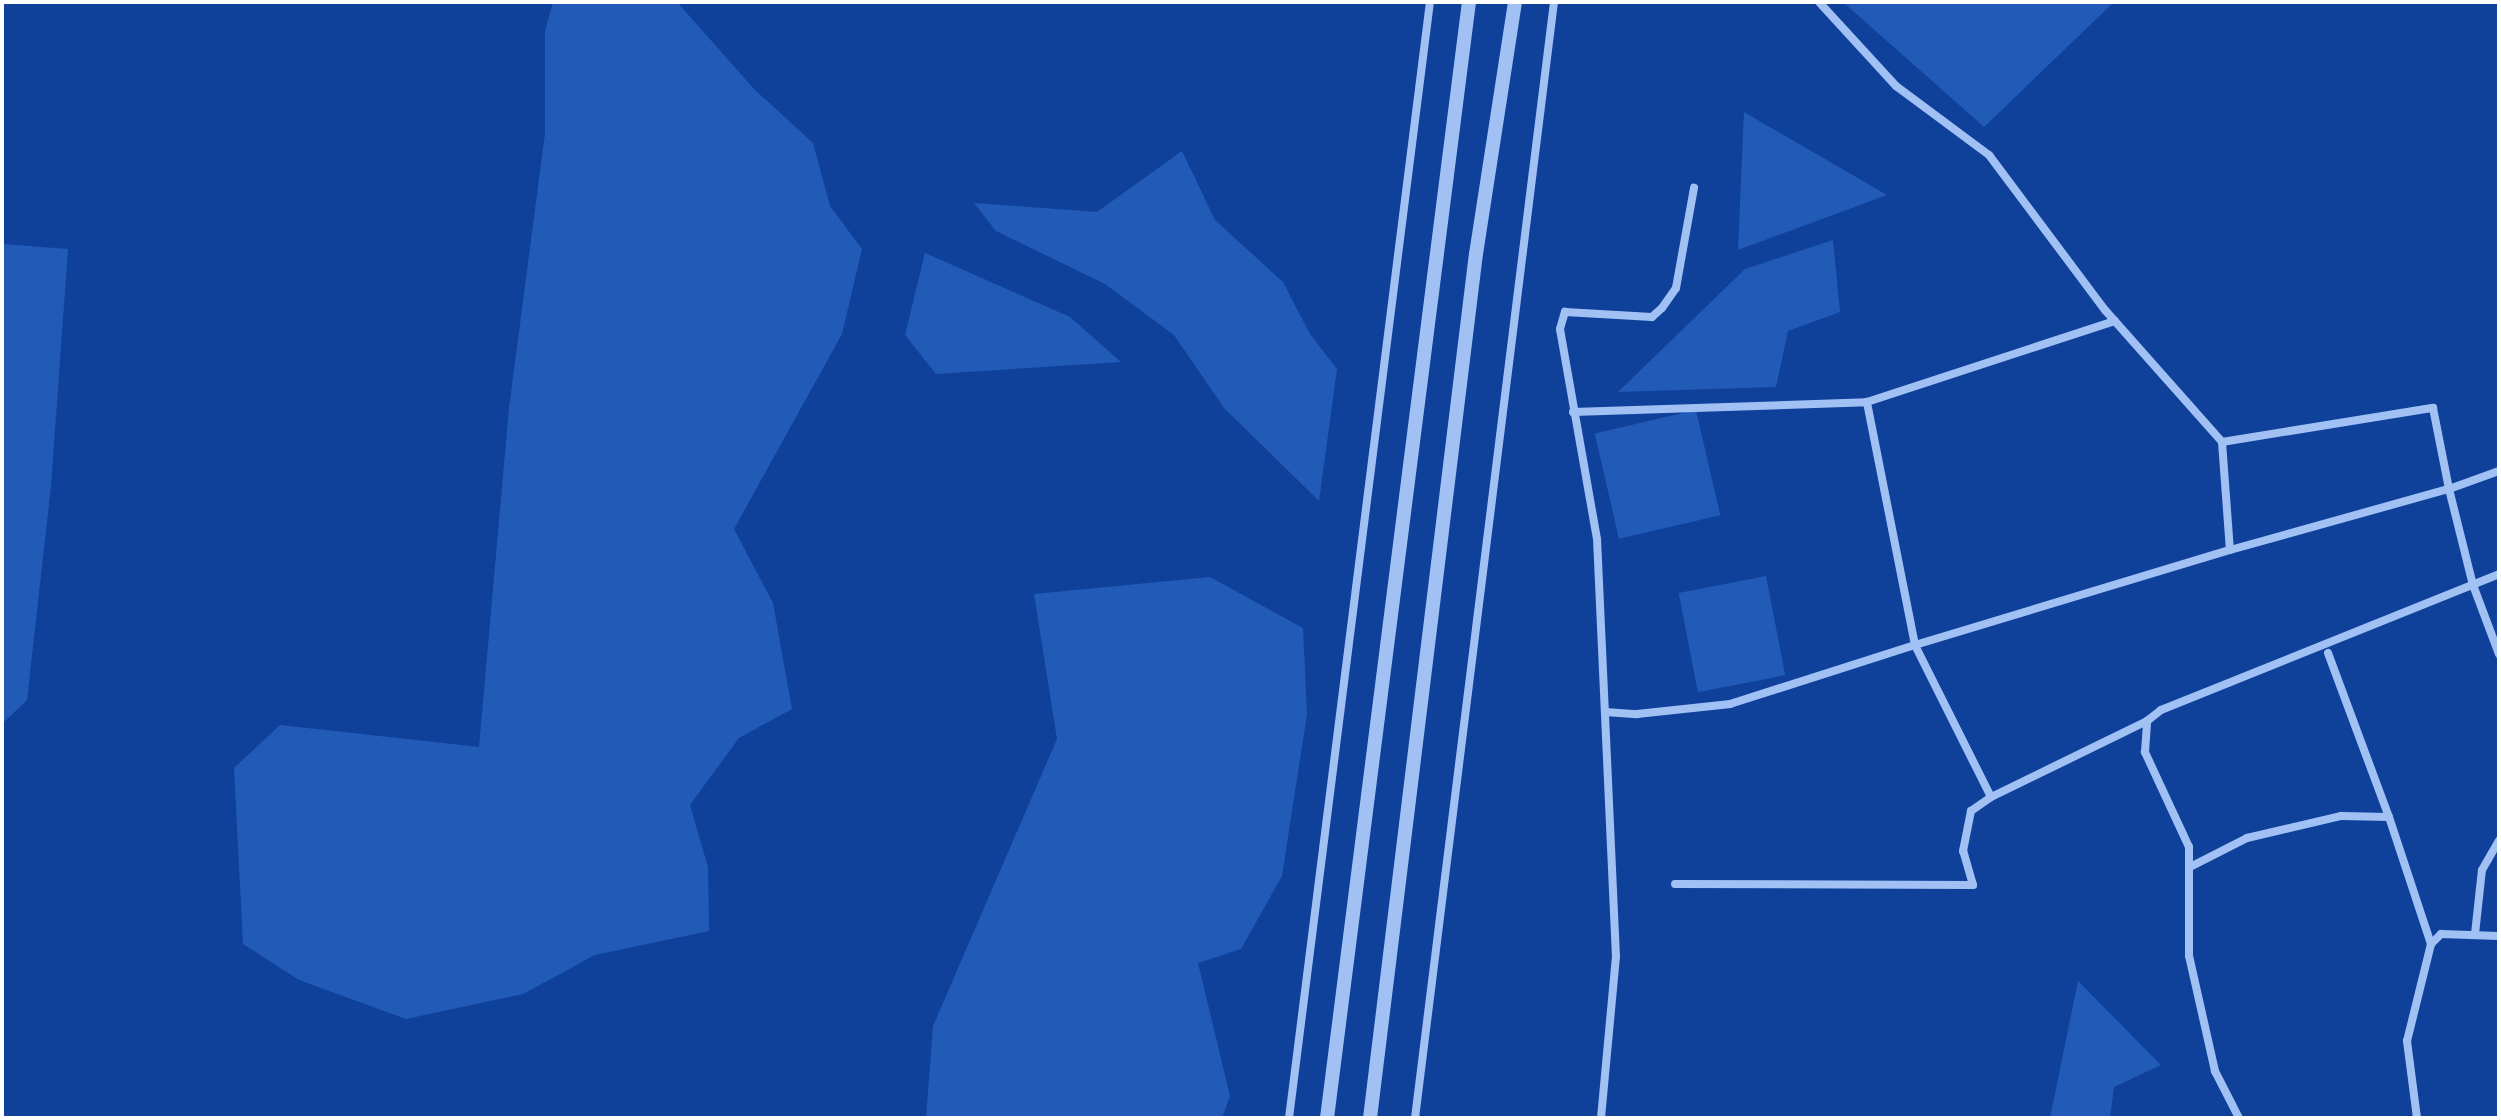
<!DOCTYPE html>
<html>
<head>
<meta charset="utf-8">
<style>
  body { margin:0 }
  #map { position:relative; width:2501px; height:1120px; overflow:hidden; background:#0f419a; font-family:Karla,sans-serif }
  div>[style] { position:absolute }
  .green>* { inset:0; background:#225ab8; transform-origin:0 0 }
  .minor>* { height:8px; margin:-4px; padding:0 4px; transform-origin:4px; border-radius:4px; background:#a1c1f5 }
  .tertiary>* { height:14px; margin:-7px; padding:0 7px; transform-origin:7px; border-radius:7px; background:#a1c1f5 }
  span { translate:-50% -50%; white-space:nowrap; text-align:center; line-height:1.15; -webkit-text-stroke:6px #0f419a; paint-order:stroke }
  .frame { position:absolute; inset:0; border:4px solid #fff; pointer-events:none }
</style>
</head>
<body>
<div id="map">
  <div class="green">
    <i style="clip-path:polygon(553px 2px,677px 2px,754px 89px,813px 143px,830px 206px,862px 249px,842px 334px,734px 529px,773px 603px,792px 709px,739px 738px,690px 805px,708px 867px,709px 931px,595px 955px,523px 994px,406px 1019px,299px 980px,243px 944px,234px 768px,280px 725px,479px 747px,509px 408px,545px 133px,545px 31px)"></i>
    <i style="clip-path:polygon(1843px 2px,2114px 2px,1984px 127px)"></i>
    <i style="clip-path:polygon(1744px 112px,1887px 195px,1738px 250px)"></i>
    <i style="clip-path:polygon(1182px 151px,1215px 220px,1283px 282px,1310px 334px,1337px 369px,1319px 501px,1224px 408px,1174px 335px,1105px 284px,996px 231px,974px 203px,1097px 212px)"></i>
    <i style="clip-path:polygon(1833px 240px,1840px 312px,1788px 331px,1776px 387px,1618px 392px,1745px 269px)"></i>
    <i style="clip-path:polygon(2px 244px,68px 249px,51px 486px,27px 700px,2px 724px)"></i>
    <i style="clip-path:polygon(925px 253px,1070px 317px,1121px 362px,936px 374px,905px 335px)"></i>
    <i style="left:1696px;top:410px;width:108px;height:104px;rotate:77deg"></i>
    <i style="left:1766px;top:576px;width:101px;height:89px;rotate:79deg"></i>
    <i style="clip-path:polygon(1210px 577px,1303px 628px,1307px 714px,1282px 876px,1241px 949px,1198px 963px,1230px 1096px,1222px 1118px,926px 1118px,933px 1026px,1057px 739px,1034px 594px)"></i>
    <i style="clip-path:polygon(2078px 981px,2161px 1065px,2114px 1087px,2110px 1118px,2050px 1118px)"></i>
  </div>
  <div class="minor">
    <i style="left:1819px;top:2px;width:114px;rotate:47.5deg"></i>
    <i style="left:1896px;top:86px;width:116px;rotate:36.6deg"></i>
    <i style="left:1989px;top:155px;width:194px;rotate:53.2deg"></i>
    <i style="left:2105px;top:310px;width:176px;rotate:48.4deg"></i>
    <i style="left:2222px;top:442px;width:108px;rotate:85.8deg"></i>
    <i style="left:2230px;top:550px;width:227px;rotate:-15.6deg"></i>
    <i style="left:2449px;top:489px;width:99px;rotate:76deg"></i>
    <i style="left:2473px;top:585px;width:74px;rotate:69.4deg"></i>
    <i style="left:1573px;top:412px;width:294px;rotate:-1.9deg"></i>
    <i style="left:2222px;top:442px;width:214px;rotate:-9.2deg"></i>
    <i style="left:2433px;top:408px;width:83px;rotate:78.8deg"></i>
    <i style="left:2449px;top:489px;width:53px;rotate:-19.8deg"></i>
    <i style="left:2328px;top:653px;width:175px;rotate:69.6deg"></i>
    <i style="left:1605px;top:712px;width:32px;rotate:4deg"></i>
    <i style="left:1637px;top:714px;width:94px;rotate:-6.1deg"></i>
    <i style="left:1730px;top:704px;width:194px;rotate:-17.7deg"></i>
    <i style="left:1915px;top:645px;width:248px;rotate:-101.2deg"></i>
    <i style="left:1867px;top:402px;width:261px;rotate:-18.1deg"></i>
    <i style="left:2147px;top:721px;width:174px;rotate:154deg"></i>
    <i style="left:1991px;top:797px;width:170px;rotate:-116.6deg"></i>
    <i style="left:1915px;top:645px;width:329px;rotate:-16.8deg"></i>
    <i style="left:2190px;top:867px;width:64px;rotate:-27deg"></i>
    <i style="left:2247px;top:838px;width:97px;rotate:-13.2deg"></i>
    <i style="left:2341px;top:816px;width:48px;rotate:1.2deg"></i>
    <i style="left:2389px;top:817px;width:134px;rotate:71.7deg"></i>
    <i style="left:1675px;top:884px;width:298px;rotate:0.2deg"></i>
    <i style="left:1973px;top:885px;width:35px;rotate:-106deg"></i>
    <i style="left:1963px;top:851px;width:41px;rotate:-78.7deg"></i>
    <i style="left:1971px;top:811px;width:24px;rotate:-35deg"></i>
    <i style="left:2475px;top:934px;width:64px;rotate:-83.8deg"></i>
    <i style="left:2482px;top:870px;width:34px;rotate:-60deg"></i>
    <i style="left:1289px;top:1118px;width:1125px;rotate:-82.8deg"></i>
    <i style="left:1415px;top:1118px;width:1125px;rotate:-82.9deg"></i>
    <i style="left:1601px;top:1118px;width:162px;rotate:-84.7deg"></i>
    <i style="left:1616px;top:957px;width:418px;rotate:-92.6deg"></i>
    <i style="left:1597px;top:539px;width:213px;rotate:-100deg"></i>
    <i style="left:1560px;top:329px;width:18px;rotate:-74deg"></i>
    <i style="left:1565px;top:312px;width:87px;rotate:3.3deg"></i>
    <i style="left:1652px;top:317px;width:13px;rotate:-42deg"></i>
    <i style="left:1662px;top:308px;width:24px;rotate:-55deg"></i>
    <i style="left:1676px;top:288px;width:102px;rotate:-79.8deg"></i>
    <i style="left:2239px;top:1118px;width:53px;rotate:-117.1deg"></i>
    <i style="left:2215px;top:1071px;width:118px;rotate:-102.7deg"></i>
    <i style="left:2189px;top:956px;width:109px;rotate:-90deg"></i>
    <i style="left:2189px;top:847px;width:105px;rotate:-114.9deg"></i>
    <i style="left:2145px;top:752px;width:31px;rotate:-86deg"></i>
    <i style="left:2147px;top:721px;width:18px;rotate:-38deg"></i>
    <i style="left:2161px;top:710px;width:364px;rotate:-21.9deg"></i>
    <i style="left:2417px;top:1118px;width:78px;rotate:-97.4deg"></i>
    <i style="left:2407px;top:1041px;width:100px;rotate:-76.1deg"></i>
    <i style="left:2431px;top:944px;width:14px;rotate:-45deg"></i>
    <i style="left:2441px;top:934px;width:58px;rotate:2deg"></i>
  </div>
  <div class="tertiary">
    <i style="left:1327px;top:1118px;width:1125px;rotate:-82.75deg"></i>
    <i style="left:1370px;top:1118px;width:870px;rotate:-83.01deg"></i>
    <i style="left:1476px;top:254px;width:255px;rotate:-81.2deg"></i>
  </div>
  <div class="frame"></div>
</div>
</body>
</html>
